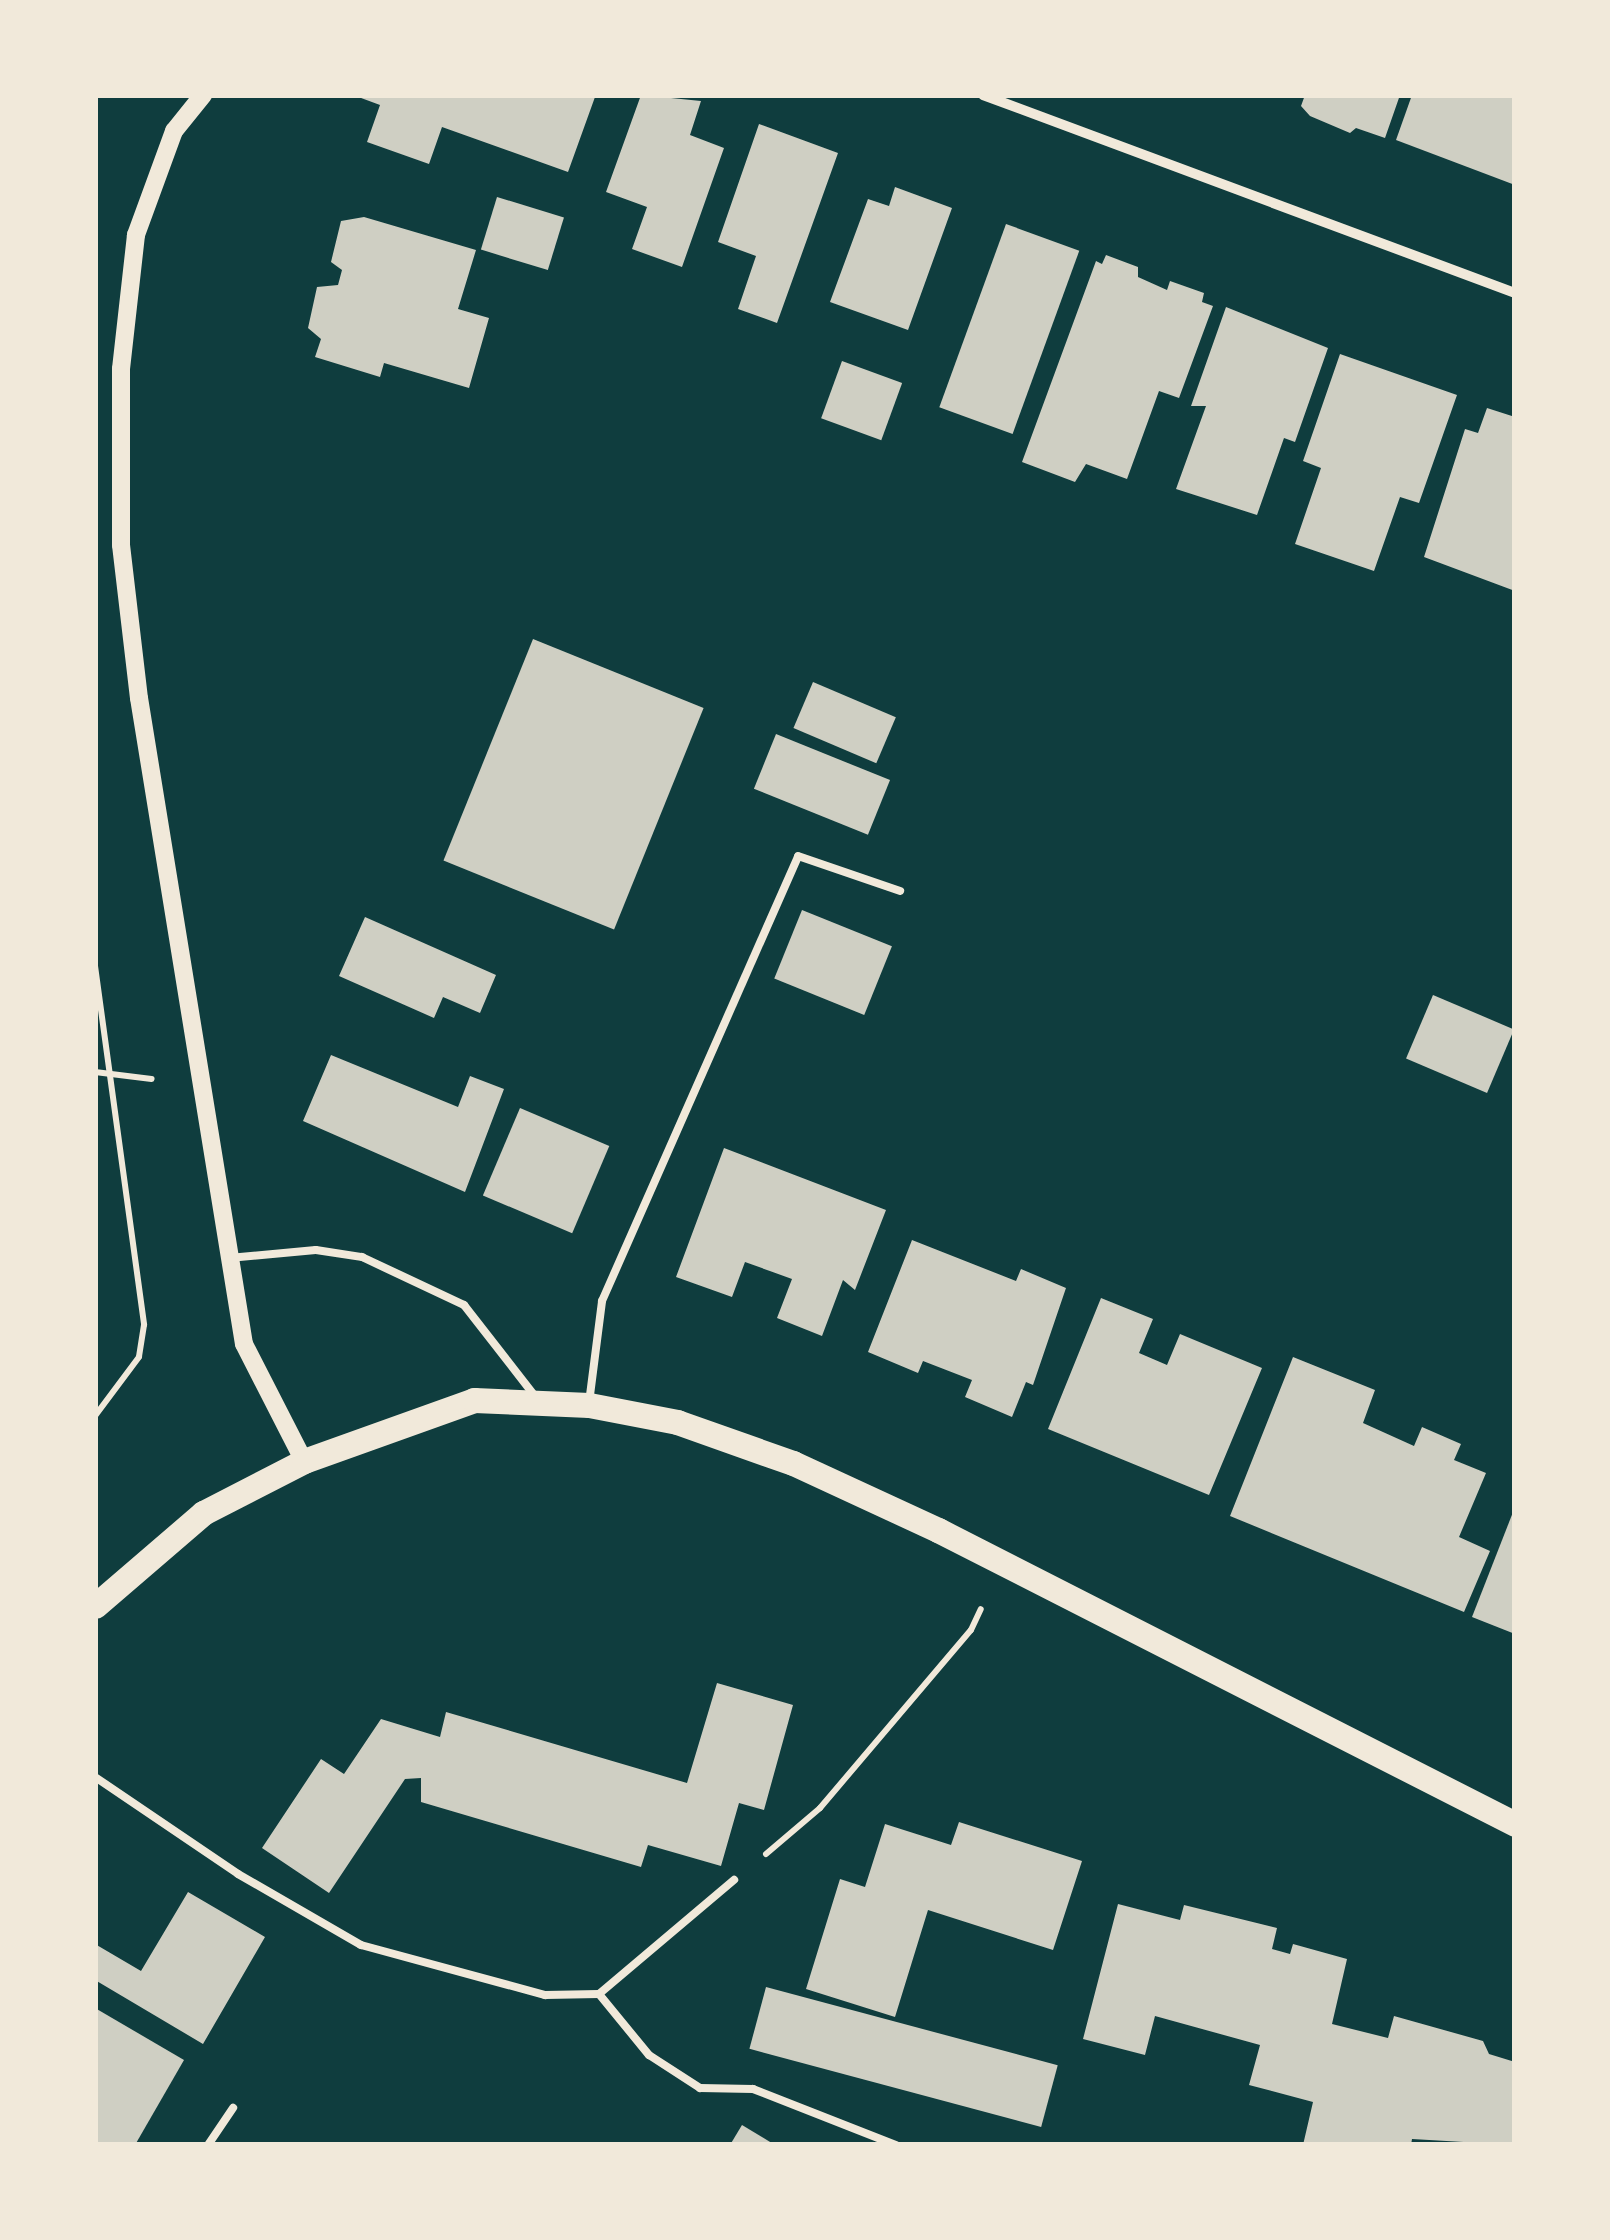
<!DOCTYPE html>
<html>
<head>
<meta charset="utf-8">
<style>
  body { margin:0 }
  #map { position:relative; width:1610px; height:2240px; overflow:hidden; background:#0f3d3e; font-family:"Nunito Sans",sans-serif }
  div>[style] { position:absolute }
  .building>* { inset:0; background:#cfcfc3; transform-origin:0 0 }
  .path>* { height:6px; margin:-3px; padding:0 3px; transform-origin:3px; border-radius:3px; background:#f1e9da }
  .service>* { height:8px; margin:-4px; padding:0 4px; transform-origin:4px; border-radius:4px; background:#f1e9da }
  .minor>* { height:10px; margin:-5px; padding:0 5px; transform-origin:5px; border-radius:5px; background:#f1e9da }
  .tertiary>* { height:18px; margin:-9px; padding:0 9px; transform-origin:9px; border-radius:9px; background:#f1e9da }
  .primary>* { height:25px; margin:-12.5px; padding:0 12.5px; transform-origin:12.5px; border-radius:12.5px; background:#f1e9da }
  span { translate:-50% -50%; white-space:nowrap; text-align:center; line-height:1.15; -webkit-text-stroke:10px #f1e9da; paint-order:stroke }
  .frame { position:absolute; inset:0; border:98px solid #f1e9da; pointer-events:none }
</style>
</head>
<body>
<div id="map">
  <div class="building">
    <i style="clip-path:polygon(353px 95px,589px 95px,595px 97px,568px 172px,442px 127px,429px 164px,367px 142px,380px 105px)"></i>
    <i style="clip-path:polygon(641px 95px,701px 101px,690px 135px,724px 148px,682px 267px,632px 249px,647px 207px,606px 192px)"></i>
    <i style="clip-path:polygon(1305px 95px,1400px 95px,1385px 138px,1356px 128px,1350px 133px,1310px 116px,1301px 106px)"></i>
    <i style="clip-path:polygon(1412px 95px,1515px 95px,1515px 185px,1396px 140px)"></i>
    <i style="clip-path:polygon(759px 124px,838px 153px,777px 323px,738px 309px,756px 256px,718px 242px)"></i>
    <i style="clip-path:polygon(895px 187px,952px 208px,908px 330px,830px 302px,868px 199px,889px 206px)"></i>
    <i style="left:497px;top:197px;width:70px;height:55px;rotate:17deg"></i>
    <i style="clip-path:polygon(364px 217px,476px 250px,458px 309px,489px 318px,469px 388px,384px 363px,380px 377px,315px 357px,321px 339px,308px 328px,317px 287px,338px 285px,342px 270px,331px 262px,341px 221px)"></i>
    <i style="left:1006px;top:224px;width:78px;height:195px;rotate:20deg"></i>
    <i style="clip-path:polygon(1106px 255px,1138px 267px,1138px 277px,1167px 290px,1170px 281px,1204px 293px,1202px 302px,1213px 306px,1179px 398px,1159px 391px,1127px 479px,1086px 464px,1075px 482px,1022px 462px,1096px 261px,1102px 264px)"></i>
    <i style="clip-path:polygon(1226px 307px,1328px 348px,1295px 442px,1284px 438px,1257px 515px,1176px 489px,1206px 406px,1191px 406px)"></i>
    <i style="clip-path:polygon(1340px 354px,1457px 395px,1419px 503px,1400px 497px,1374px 571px,1295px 544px,1321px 468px,1303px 461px)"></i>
    <i style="left:842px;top:361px;width:64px;height:61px;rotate:20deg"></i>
    <i style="clip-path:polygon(1487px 408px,1515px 417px,1515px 591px,1424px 557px,1465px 429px,1478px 433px)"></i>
    <i style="left:533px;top:639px;width:184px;height:239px;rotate:22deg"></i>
    <i style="left:813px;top:682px;width:90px;height:50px;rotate:23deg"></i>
    <i style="left:776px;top:734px;width:123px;height:59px;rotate:22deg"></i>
    <i style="left:802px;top:910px;width:97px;height:74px;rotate:22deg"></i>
    <i style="clip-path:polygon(365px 917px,496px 975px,480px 1013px,443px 997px,434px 1018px,339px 976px)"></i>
    <i style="left:1433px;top:995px;width:88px;height:69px;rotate:23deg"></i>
    <i style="clip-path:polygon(331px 1055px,458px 1107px,470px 1076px,504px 1089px,465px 1192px,303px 1121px)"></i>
    <i style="left:520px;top:1108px;width:97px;height:95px;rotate:23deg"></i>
    <i style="clip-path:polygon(724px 1148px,886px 1210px,855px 1290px,843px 1280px,822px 1336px,777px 1318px,792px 1279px,745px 1262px,732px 1297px,676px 1277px)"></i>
    <i style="clip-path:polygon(912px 1240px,1016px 1281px,1021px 1269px,1066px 1288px,1033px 1385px,1026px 1382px,1012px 1417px,965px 1397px,972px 1380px,923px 1361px,918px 1373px,868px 1352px)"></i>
    <i style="clip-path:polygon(1101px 1298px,1153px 1319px,1139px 1353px,1167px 1365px,1180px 1334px,1262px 1368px,1209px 1495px,1048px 1429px)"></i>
    <i style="clip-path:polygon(1293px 1357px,1375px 1390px,1363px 1423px,1414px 1446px,1422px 1427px,1461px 1444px,1454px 1460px,1486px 1473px,1459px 1537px,1490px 1551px,1464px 1612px,1230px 1516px)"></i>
    <i style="clip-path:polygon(1515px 1507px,1515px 1634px,1472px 1617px)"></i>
    <i style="clip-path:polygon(717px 1683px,793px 1705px,764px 1810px,739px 1803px,721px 1866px,648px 1845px,641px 1867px,421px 1802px,421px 1778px,405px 1779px,329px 1893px,262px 1848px,321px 1759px,344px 1774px,381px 1719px,440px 1737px,446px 1712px,687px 1783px)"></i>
    <i style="clip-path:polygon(959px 1822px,1082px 1861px,1053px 1950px,928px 1910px,895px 2017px,806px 1989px,840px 1879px,865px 1887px,885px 1824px,951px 1845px)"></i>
    <i style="clip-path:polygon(188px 1892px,265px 1937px,203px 2044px,95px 1980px,95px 1944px,141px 1971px)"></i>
    <i style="clip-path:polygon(1118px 1904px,1180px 1920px,1184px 1905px,1277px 1928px,1272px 1949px,1290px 1954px,1293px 1944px,1347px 1959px,1332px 2024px,1388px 2038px,1394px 2016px,1483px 2041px,1489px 2054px,1515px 2062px,1515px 2145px,1412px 2139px,1411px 2145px,1303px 2145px,1313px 2102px,1249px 2085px,1260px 2045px,1155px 2016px,1145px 2055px,1083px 2039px)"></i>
    <i style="left:766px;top:1987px;width:302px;height:64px;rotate:15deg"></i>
    <i style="clip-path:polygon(95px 2008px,184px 2060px,135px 2145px,95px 2145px)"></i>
    <i style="clip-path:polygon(742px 2125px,775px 2145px,730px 2145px)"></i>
  </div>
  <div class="path">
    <i style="left:95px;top:966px;width:362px;rotate:82.2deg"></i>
    <i style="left:144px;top:1325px;width:32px;rotate:99deg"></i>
    <i style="left:139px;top:1357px;width:74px;rotate:126.7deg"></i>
    <i style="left:95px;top:1072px;width:57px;rotate:7deg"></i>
    <i style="left:766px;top:1854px;width:71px;rotate:-40.4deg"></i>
    <i style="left:820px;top:1808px;width:233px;rotate:-49.7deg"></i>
    <i style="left:971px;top:1630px;width:23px;rotate:-65deg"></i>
  </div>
  <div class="service">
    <i style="left:229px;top:1258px;width:87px;rotate:-5.3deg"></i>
    <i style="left:316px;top:1250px;width:47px;rotate:8.7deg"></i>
    <i style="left:362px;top:1257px;width:113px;rotate:25.2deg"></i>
    <i style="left:464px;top:1305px;width:114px;rotate:52.1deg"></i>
    <i style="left:589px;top:1403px;width:103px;rotate:-82.7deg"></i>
    <i style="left:602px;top:1301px;width:486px;rotate:-66.2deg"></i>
    <i style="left:798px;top:856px;width:108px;rotate:18.9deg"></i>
    <i style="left:95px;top:1777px;width:173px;rotate:34.1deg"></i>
    <i style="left:238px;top:1874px;width:142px;rotate:30deg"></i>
    <i style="left:361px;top:1945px;width:191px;rotate:15.2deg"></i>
    <i style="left:545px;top:1995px;width:54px;rotate:-1.1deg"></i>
    <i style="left:599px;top:1994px;width:177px;rotate:-40.2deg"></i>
    <i style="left:599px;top:1994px;width:79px;rotate:50.7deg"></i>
    <i style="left:649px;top:2055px;width:61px;rotate:32.9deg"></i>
    <i style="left:700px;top:2088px;width:53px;rotate:1.1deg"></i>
    <i style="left:753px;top:2089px;width:154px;rotate:21.4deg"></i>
    <i style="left:208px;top:2145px;width:45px;rotate:-56deg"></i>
  </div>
  <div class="minor">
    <i style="left:983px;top:95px;width:568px;rotate:20.41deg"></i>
  </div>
  <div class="tertiary">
    <i style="left:203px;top:95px;width:46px;rotate:128.9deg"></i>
    <i style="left:174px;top:131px;width:111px;rotate:110.1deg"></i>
    <i style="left:136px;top:235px;width:135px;rotate:96.4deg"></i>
    <i style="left:121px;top:369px;width:176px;rotate:90deg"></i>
    <i style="left:121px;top:545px;width:154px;rotate:83.3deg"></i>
    <i style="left:139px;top:698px;width:654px;rotate:80.77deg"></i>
    <i style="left:244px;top:1344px;width:131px;rotate:62.9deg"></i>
  </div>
  <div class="primary">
    <i style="left:95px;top:1606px;width:143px;rotate:-40.7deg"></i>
    <i style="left:203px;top:1513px;width:114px;rotate:-27.2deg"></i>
    <i style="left:304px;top:1461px;width:181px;rotate:-19.7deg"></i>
    <i style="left:474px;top:1400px;width:115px;rotate:2.5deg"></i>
    <i style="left:589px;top:1405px;width:90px;rotate:10.9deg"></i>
    <i style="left:677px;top:1422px;width:123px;rotate:19.5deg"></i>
    <i style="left:793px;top:1463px;width:160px;rotate:24.8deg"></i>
    <i style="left:938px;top:1530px;width:648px;rotate:27deg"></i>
  </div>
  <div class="frame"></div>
</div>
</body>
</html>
